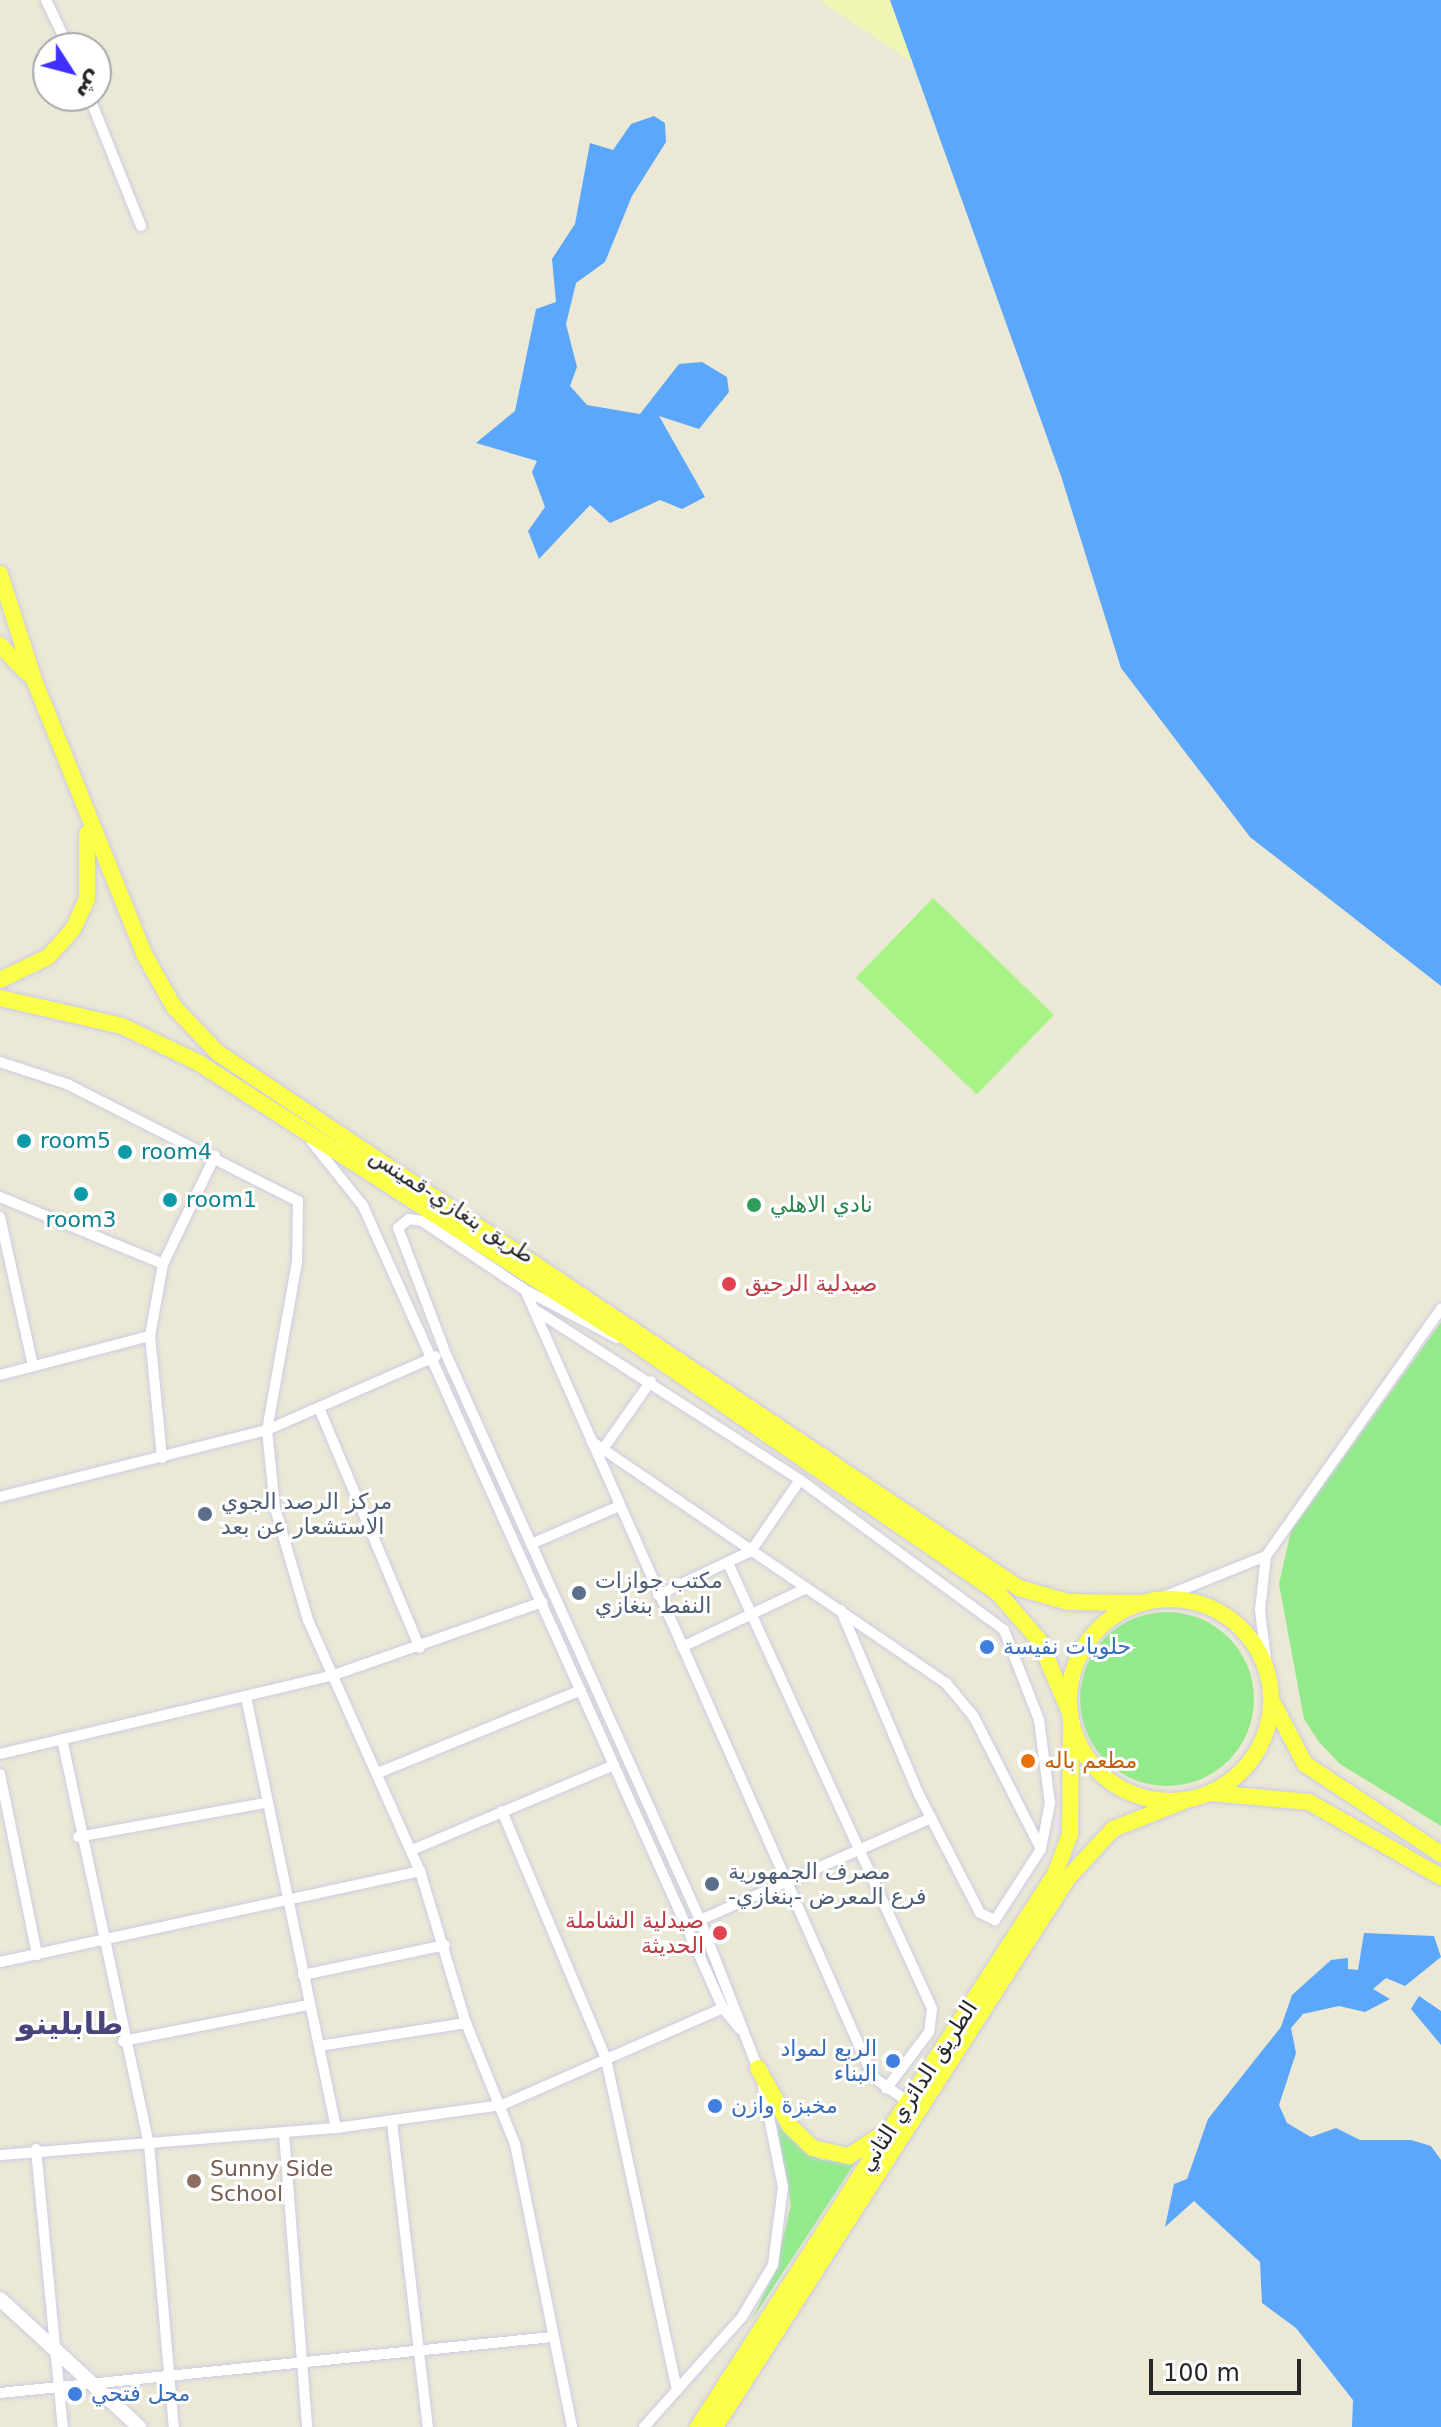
<!DOCTYPE html>
<html>
<head>
<meta charset="utf-8">
<style>
  body { margin:0 }
  #map { position:relative; width:1441px; height:2427px; overflow:hidden; background:#ece8d6; font-family:"DejaVu Sans","Noto Sans Arabic",sans-serif }
  div>[style] { position:absolute }
  .green>* { inset:0; background:#93ea8b }
  .round { border-radius:50% }
  .sand>* { inset:0; background:#eff6b4 }
  .pitch>* { inset:0; background:#a8f385; transform-origin:0 0 }
  .water>* { inset:0; background:#5ba7fc }
  .roads { filter:drop-shadow(0 0 2px #cdcbe3) drop-shadow(0 0 2px #cdcbe3) }
  .street>* { height:10px; margin:-5px; padding:0 5px; transform-origin:5px; border-radius:5px; background:#fff }
  .secondary>* { height:14px; margin:-7px; padding:0 7px; transform-origin:7px; border-radius:7px; background:#fff }
  .primary>* { height:16px; margin:-8px; padding:0 8px; transform-origin:8px; border-radius:8px; background:#faff48 }
  .primary>.ring { margin:-8px; padding:0; box-sizing:content-box; background:none; border:16px solid #faff48; border-radius:50% }
  .dots>* { width:22px; height:22px; translate:-50% -50%; box-sizing:border-box; border:4px solid #fff; border-radius:50% }
  span { translate:-50% -50%; white-space:nowrap; text-align:center; line-height:1.15; -webkit-text-stroke:6px #fff; paint-order:stroke }
  .culture-label { font-size:22px; color:#0d838f }
  .left { translate:0 -50%; text-align:left }
  .leisure-label { font-size:22px; color:#27864d }
  .street-label { font-size:22px; color:#272727 }
  .health-label { font-size:22px; color:#be3a42 }
  .right { translate:-100% -50%; text-align:right }
  .service-label { font-size:22px; color:#4e5e75 }
  .shop-label { font-size:22px; color:#366cbe }
  .food-label { font-size:22px; color:#c56008 }
  .education-label { font-size:22px; color:#785e54 }
  .district-label { font-size:30px; color:#47437c; font-weight:700 }
  .north { position:absolute; left:32px; top:32px; width:80px; height:80px; box-sizing:border-box; background:#fff; border:2px solid #a9a9a9; border-radius:50%; rotate:126deg; font-size:22px; font-weight:700; line-height:32px; text-align:center; color:#272727 }
  .north::after { content:''; display:block; margin:auto; width:28px; height:36px; background:#3f30ff; clip-path:polygon(50% 0,100% 100%,50% 72%,0 100%) }
  .scale { position:absolute; left:1149px; top:2359px; width:152px; height:36px; box-sizing:border-box; border:4px solid #272727; border-top:0; padding-left:10px; font-size:24px; line-height:28px; white-space:nowrap; color:#272727; -webkit-text-stroke:6px #fff; paint-order:stroke }
</style>
</head>
<body>
<div id="map">
  <div class="green">
    <i style="clip-path:polygon(1441px 1322px,1441px 1826px,1340px 1764px,1319px 1742px,1304px 1719px,1279px 1584px,1291px 1531px)"></i>
    <i class="round" style="left:1080px;top:1612px;width:174px;height:174px"></i>
    <i style="clip-path:polygon(777px 2124px,821px 2160px,855px 2163px,751px 2321px,775px 2272px,791px 2205px)"></i>
  </div>
  <div class="sand">
    <i style="clip-path:polygon(819px 0,889px 0,915px 64px)"></i>
  </div>
  <div class="pitch">
    <i style="left:933px;top:898px;width:168px;height:111px;rotate:44deg"></i>
  </div>
  <div class="water">
    <i style="clip-path:polygon(890px 0,1441px 0,1441px 986px,1250px 837px,1121px 668px,1061px 476px)"></i>
    <i style="clip-path:polygon(654px 116px,665px 123px,666px 142px,632px 196px,605px 262px,576px 283px,566px 324px,577px 367px,570px 386px,587px 405px,640px 414px,679px 364px,702px 362px,727px 377px,729px 392px,699px 429px,659px 416px,705px 497px,682px 509px,660px 500px,610px 523px,590px 505px,539px 559px,528px 531px,545px 507px,532px 472px,537px 461px,476px 443px,515px 411px,536px 309px,556px 302px,552px 259px,575px 224px,590px 143px,613px 150px,631px 124px)"></i>
    <i style="clip-path:polygon(1364px 1933px,1434px 1936px,1441px 1957px,1405px 1986px,1386px 1978px,1373px 1989px,1390px 1999px,1365px 2012px,1339px 2006px,1303px 2014px,1291px 2028px,1296px 2053px,1279px 2105px,1287px 2123px,1311px 2137px,1336px 2128px,1360px 2140px,1411px 2140px,1431px 2146px,1441px 2160px,1441px 2427px,1352px 2427px,1353px 2400px,1296px 2328px,1262px 2303px,1260px 2262px,1194px 2201px,1165px 2227px,1174px 2184px,1187px 2179px,1208px 2119px,1281px 2027px,1292px 1995px,1331px 1960px,1348px 1958px,1348px 1969px,1358px 1970px)"></i>
    <i style="clip-path:polygon(1419px 1996px,1441px 2011px,1441px 2045px,1411px 2009px)"></i>
  </div>
  <div class="roads">
    <div class="street">
      <i style="left:46px;top:0;width:53px;rotate:64.4deg"></i>
      <i style="left:89px;top:96px;width:140px;rotate:68.2deg"></i>
      <i style="left:0;top:1062px;width:71px;rotate:18.2deg"></i>
      <i style="left:67px;top:1084px;width:259px;rotate:26.9deg"></i>
      <i style="left:298px;top:1201px;width:61px;rotate:90.9deg"></i>
      <i style="left:297px;top:1262px;width:171px;rotate:100.1deg"></i>
      <i style="left:267px;top:1430px;width:78px;rotate:84.1deg"></i>
      <i style="left:275px;top:1508px;width:117px;rotate:73.6deg"></i>
      <i style="left:308px;top:1620px;width:275px;rotate:66deg"></i>
      <i style="left:420px;top:1871px;width:159px;rotate:73.2deg"></i>
      <i style="left:466px;top:2023px;width:131px;rotate:68deg"></i>
      <i style="left:515px;top:2144px;width:289px;rotate:78.6deg"></i>
      <i style="left:312px;top:1142px;width:82px;rotate:51.4deg"></i>
      <i style="left:363px;top:1206px;width:879px;rotate:65.83deg"></i>
      <i style="left:723px;top:2008px;width:27px;rotate:51deg"></i>
      <i style="left:0;top:1197px;width:176px;rotate:22.3deg"></i>
      <i style="left:0;top:1217px;width:153px;rotate:77.5deg"></i>
      <i style="left:526px;top:1292px;width:858px;rotate:66.15deg"></i>
      <i style="left:873px;top:2077px;width:42px;rotate:35.2deg"></i>
      <i style="left:537px;top:1311px;width:313px;rotate:32.7deg"></i>
      <i style="left:800px;top:1480px;width:253px;rotate:36.3deg"></i>
      <i style="left:1004px;top:1630px;width:97px;rotate:68.7deg"></i>
      <i style="left:1039px;top:1720px;width:84px;rotate:82.5deg"></i>
      <i style="left:1050px;top:1803px;width:47px;rotate:101.1deg"></i>
      <i style="left:1041px;top:1849px;width:85px;rotate:122.9deg"></i>
      <i style="left:995px;top:1920px;width:17px;rotate:-155deg"></i>
      <i style="left:980px;top:1913px;width:133px;rotate:-117.3deg"></i>
      <i style="left:919px;top:1795px;width:201px;rotate:-112.9deg"></i>
      <i style="left:617px;top:1338px;width:104px;rotate:-152.4deg"></i>
      <i style="left:525px;top:1290px;width:124px;rotate:-146.2deg"></i>
      <i style="left:422px;top:1221px;width:13px;rotate:-171deg"></i>
      <i style="left:409px;top:1219px;width:14px;rotate:141deg"></i>
      <i style="left:398px;top:1228px;width:133px;rotate:69.2deg"></i>
      <i style="left:445px;top:1352px;width:623px;rotate:65.82deg"></i>
      <i style="left:700px;top:1920px;width:162px;rotate:68.7deg"></i>
      <i style="left:0;top:1375px;width:155px;rotate:-14.6deg"></i>
      <i style="left:319px;top:1408px;width:260px;rotate:67.2deg"></i>
      <i style="left:591px;top:1441px;width:430px;rotate:34.3deg"></i>
      <i style="left:946px;top:1683px;width:44px;rotate:50.5deg"></i>
      <i style="left:974px;top:1717px;width:148px;rotate:63.1deg"></i>
      <i style="left:603px;top:1449px;width:83px;rotate:-54.8deg"></i>
      <i style="left:162px;top:1458px;width:123px;rotate:-95.6deg"></i>
      <i style="left:150px;top:1336px;width:73px;rotate:-79.8deg"></i>
      <i style="left:163px;top:1264px;width:120px;rotate:-64.3deg"></i>
      <i style="left:0;top:1497px;width:275px;rotate:-14.1deg"></i>
      <i style="left:267px;top:1430px;width:184px;rotate:-23.6deg"></i>
      <i style="left:531px;top:1544px;width:94px;rotate:-23.3deg"></i>
      <i style="left:1266px;top:1556px;width:54px;rotate:96.3deg"></i>
      <i style="left:1260px;top:1610px;width:66px;rotate:83.1deg"></i>
      <i style="left:728px;top:1563px;width:490px;rotate:65.4deg"></i>
      <i style="left:932px;top:2009px;width:23px;rotate:97deg"></i>
      <i style="left:929px;top:2032px;width:71px;rotate:127deg"></i>
      <i style="left:658px;top:1595px;width:103px;rotate:-25.3deg"></i>
      <i style="left:751px;top:1551px;width:86px;rotate:-55.4deg"></i>
      <i style="left:1156px;top:1600px;width:118px;rotate:-21.8deg"></i>
      <i style="left:1266px;top:1556px;width:303px;rotate:-54.7deg"></i>
      <i style="left:682px;top:1647px;width:138px;rotate:-25.3deg"></i>
      <i style="left:246px;top:1697px;width:440px;rotate:78.2deg"></i>
      <i style="left:62px;top:1739px;width:414px;rotate:77.9deg"></i>
      <i style="left:149px;top:2144px;width:284px;rotate:85deg"></i>
      <i style="left:0;top:1754px;width:340px;rotate:-13.3deg"></i>
      <i style="left:331px;top:1676px;width:224px;rotate:-19.3deg"></i>
      <i style="left:378px;top:1773px;width:219px;rotate:-22.2deg"></i>
      <i style="left:0;top:1774px;width:185px;rotate:78.4deg"></i>
      <i style="left:502px;top:1811px;width:269px;rotate:67.2deg"></i>
      <i style="left:606px;top:2059px;width:339px;rotate:77.9deg"></i>
      <i style="left:78px;top:1837px;width:191px;rotate:-10.3deg"></i>
      <i style="left:412px;top:1850px;width:219px;rotate:-22.8deg"></i>
      <i style="left:700px;top:1920px;width:253px;rotate:-23.8deg"></i>
      <i style="left:0;top:1962px;width:430px;rotate:-12.2deg"></i>
      <i style="left:303px;top:1975px;width:145px;rotate:-11.9deg"></i>
      <i style="left:123px;top:2041px;width:189px;rotate:-11deg"></i>
      <i style="left:319px;top:2046px;width:149px;rotate:-8.9deg"></i>
      <i style="left:392px;top:2122px;width:307px;rotate:83.3deg"></i>
      <i style="left:284px;top:2133px;width:295px;rotate:85.5deg"></i>
      <i style="left:36px;top:2149px;width:279px;rotate:84.5deg"></i>
      <i style="left:0;top:2155px;width:337px;rotate:-4.6deg"></i>
      <i style="left:336px;top:2128px;width:168px;rotate:-7.9deg"></i>
      <i style="left:502px;top:2105px;width:241px;rotate:-23.7deg"></i>
      <i style="left:0;top:2393px;width:555px;rotate:-5.79deg"></i>
      <i style="left:644px;top:2427px;width:147px;rotate:-48.3deg"></i>
      <i style="left:742px;top:2317px;width:61px;rotate:-59.2deg"></i>
      <i style="left:773px;top:2265px;width:79px;rotate:-82.7deg"></i>
      <i style="left:783px;top:2187px;width:102px;rotate:-101.3deg"></i>
    </div>
    <div class="secondary">
      <i style="left:0;top:2299px;width:189px;rotate:42.6deg"></i>
    </div>
    <div class="primary">
      <i style="left:0;top:574px;width:111px;rotate:72.2deg"></i>
      <i style="left:34px;top:680px;width:295px;rotate:68.1deg"></i>
      <i style="left:144px;top:954px;width:61px;rotate:60.5deg"></i>
      <i style="left:174px;top:1007px;width:64px;rotate:46.3deg"></i>
      <i style="left:218px;top:1053px;width:963px;rotate:33.74deg"></i>
      <i style="left:1019px;top:1588px;width:51px;rotate:15.9deg"></i>
      <i style="left:1068px;top:1602px;width:76px;rotate:0.8deg"></i>
      <i style="left:0;top:645px;width:39px;rotate:46deg"></i>
      <i style="left:0;top:980px;width:53px;rotate:-25.6deg"></i>
      <i style="left:48px;top:957px;width:38px;rotate:-48deg"></i>
      <i style="left:73px;top:929px;width:33px;rotate:-65deg"></i>
      <i style="left:87px;top:899px;width:65px;rotate:-90deg"></i>
      <i style="left:0;top:998px;width:125px;rotate:12.9deg"></i>
      <i style="left:122px;top:1026px;width:85px;rotate:25.7deg"></i>
      <i style="left:199px;top:1063px;width:493px;rotate:32.7deg"></i>
      <i style="left:614px;top:1329px;width:466px;rotate:34.5deg"></i>
      <i style="left:998px;top:1593px;width:62px;rotate:48.9deg"></i>
      <i style="left:1039px;top:1640px;width:79px;rotate:67deg"></i>
      <i class="ring" style="left:1069px;top:1599px;width:186px;height:186px"></i>
      <i style="left:1272px;top:1701px;width:71px;rotate:62.4deg"></i>
      <i style="left:1305px;top:1764px;width:163px;rotate:33.5deg"></i>
      <i style="left:1212px;top:1793px;width:97px;rotate:5.3deg"></i>
      <i style="left:1309px;top:1802px;width:152px;rotate:29.6deg"></i>
      <i style="left:758px;top:2068px;width:66px;rotate:61.1deg"></i>
      <i style="left:790px;top:2126px;width:32px;rotate:44deg"></i>
      <i style="left:813px;top:2148px;width:37px;rotate:13deg"></i>
      <i style="left:849px;top:2156px;width:33px;rotate:-33deg"></i>
      <i style="left:698px;top:2427px;width:658px;rotate:-57.15deg"></i>
      <i style="left:1055px;top:1874px;width:43px;rotate:-69.4deg"></i>
      <i style="left:1070px;top:1834px;width:111px;rotate:-89.5deg"></i>
      <i style="left:715px;top:2427px;width:653px;rotate:-57.26deg"></i>
      <i style="left:1068px;top:1878px;width:67px;rotate:-47.4deg"></i>
      <i style="left:1113px;top:1829px;width:79px;rotate:-21.4deg"></i>
    </div>
  </div>
  <div class="dots">
    <i style="left:24px;top:1141px;background:#0f9aa8"></i>
    <i style="left:125px;top:1152px;background:#0f9aa8"></i>
    <i style="left:81px;top:1194px;background:#0f9aa8"></i>
    <i style="left:170px;top:1200px;background:#0f9aa8"></i>
    <i style="left:754px;top:1205px;background:#2e9e5b"></i>
    <i style="left:729px;top:1284px;background:#e0444e"></i>
    <i style="left:205px;top:1514px;background:#5c6f8a"></i>
    <i style="left:579px;top:1593px;background:#5c6f8a"></i>
    <i style="left:987px;top:1647px;background:#3f7fe0"></i>
    <i style="left:1028px;top:1761px;background:#e8710a"></i>
    <i style="left:712px;top:1884px;background:#5c6f8a"></i>
    <i style="left:720px;top:1933px;background:#e0444e"></i>
    <i style="left:893px;top:2061px;background:#3f7fe0"></i>
    <i style="left:715px;top:2106px;background:#3f7fe0"></i>
    <i style="left:194px;top:2181px;background:#8d6e63"></i>
    <i style="left:75px;top:2394px;background:#3f7fe0"></i>
  </div>
  <div class="culture-label">
    <span class="left" style="left:40px;top:1141px">room5</span>
    <span class="left" style="left:141px;top:1152px">room4</span>
    <span class="left" style="left:186px;top:1200px">room1</span>
    <span style="left:81px;top:1220px">room3</span>
  </div>
  <div class="leisure-label">
    <span class="left" style="left:770px;top:1205px">نادي الاهلي</span>
  </div>
  <div class="street-label">
    <span style="left:452px;top:1206px;rotate:33deg">طريق بنغازي-قمينس</span>
    <span style="left:918px;top:2086px;rotate:-57deg">الطريق الدائري الثاني</span>
  </div>
  <div class="health-label">
    <span class="left" style="left:745px;top:1284px">صيدلية الرحيق</span>
    <span class="right" style="left:704px;top:1933px">صيدلية الشاملة<br>الحديثة</span>
  </div>
  <div class="service-label">
    <span class="left" style="left:221px;top:1514px">مركز الرصد الجوي<br>الاستشعار عن بعد</span>
    <span class="left" style="left:595px;top:1593px">مكتب جوازات<br>النفط بنغازي</span>
    <span class="left" style="left:728px;top:1884px">مصرف الجمهورية<br>-فرع المعرض -بنغازي</span>
  </div>
  <div class="shop-label">
    <span class="left" style="left:1003px;top:1647px">حلويات نفيسة</span>
    <span class="right" style="left:877px;top:2061px">الربع لمواد<br>البناء</span>
    <span class="left" style="left:731px;top:2106px">مخبزة وازن</span>
    <span class="left" style="left:91px;top:2394px">محل فتحي</span>
  </div>
  <div class="food-label">
    <span class="left" style="left:1044px;top:1761px">مطعم باله</span>
  </div>
  <div class="education-label">
    <span class="left" style="left:210px;top:2181px">Sunny Side<br>School</span>
  </div>
  <div class="district-label">
    <span style="left:70px;top:2024px">طابلينو</span>
  </div>
  <div class="north">ش</div>
  <div class="scale">100 m</div>
</div>
</body>
</html>
